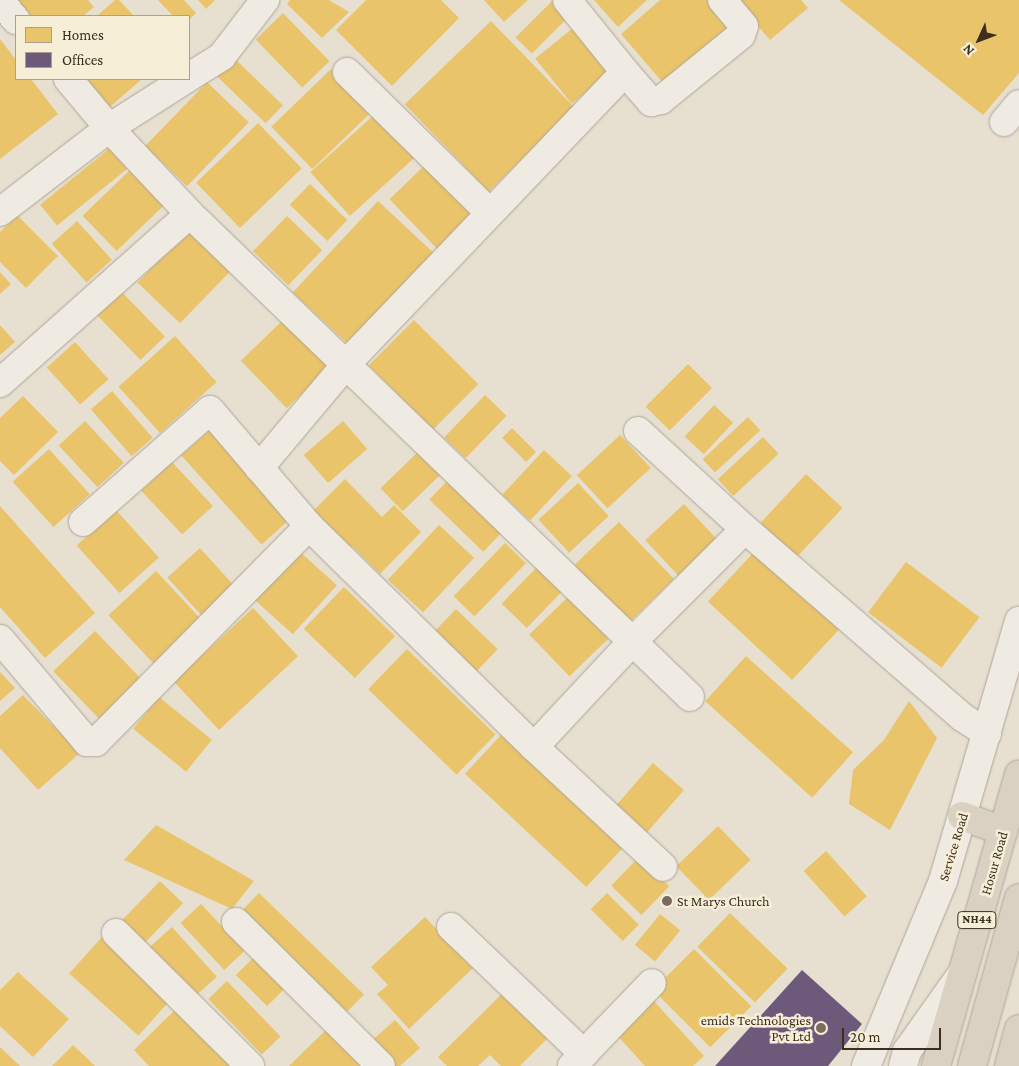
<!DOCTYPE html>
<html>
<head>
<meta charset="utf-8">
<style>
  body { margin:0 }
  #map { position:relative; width:1019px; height:1066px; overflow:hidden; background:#e7e0d1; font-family:"Crimson Pro",serif }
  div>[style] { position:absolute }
  .homes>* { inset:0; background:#e9c46a; transform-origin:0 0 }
  .offices>* { inset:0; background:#6d597a }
  .roads { filter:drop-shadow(0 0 1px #ada599) drop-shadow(0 0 1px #ada599) }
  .minor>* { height:28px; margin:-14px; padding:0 14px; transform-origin:14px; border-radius:14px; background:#efebe3 }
  .highway>* { height:28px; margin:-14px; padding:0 14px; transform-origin:14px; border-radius:14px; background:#dad1c2 }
  .dots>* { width:14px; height:14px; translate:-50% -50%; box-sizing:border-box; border:2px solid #f7eed8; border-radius:50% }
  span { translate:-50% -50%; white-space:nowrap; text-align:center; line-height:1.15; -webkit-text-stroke:5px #f7eed8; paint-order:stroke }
  .shield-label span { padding:1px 4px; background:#f7eed8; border:1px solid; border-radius:4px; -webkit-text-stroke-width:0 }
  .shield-label { font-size:12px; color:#3d2e20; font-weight:700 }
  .street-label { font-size:14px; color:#3d2e20 }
  .poi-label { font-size:14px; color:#3d2e20 }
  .left { translate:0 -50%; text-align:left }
  .right { translate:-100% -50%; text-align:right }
  .legend { position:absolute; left:15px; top:15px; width:175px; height:65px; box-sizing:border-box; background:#f7eed8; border:1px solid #ada18e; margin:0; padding:6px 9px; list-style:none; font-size:15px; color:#3d2e20 }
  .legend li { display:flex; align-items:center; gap:10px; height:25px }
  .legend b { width:25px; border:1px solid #ada18e }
  .north { position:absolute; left:954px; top:15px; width:50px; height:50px; -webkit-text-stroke:4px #f7eed8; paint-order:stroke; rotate:227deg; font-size:14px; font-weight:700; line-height:20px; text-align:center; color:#3d2e20 }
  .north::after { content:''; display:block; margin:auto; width:18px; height:22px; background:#3d2e20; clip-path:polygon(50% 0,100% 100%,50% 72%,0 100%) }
  .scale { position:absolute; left:842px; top:1028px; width:99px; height:22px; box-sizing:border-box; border:2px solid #3d2e20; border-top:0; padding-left:6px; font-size:15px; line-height:18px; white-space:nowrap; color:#3d2e20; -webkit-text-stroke:4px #f7eed8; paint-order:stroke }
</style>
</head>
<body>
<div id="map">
  <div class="homes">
    <i style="clip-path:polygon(15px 0,88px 0,94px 7px,83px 16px,29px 16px)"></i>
    <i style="clip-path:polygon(115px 0,119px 0,134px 16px,97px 16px)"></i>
    <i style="clip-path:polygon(158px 0,184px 0,196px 13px,189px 20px,189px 16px,173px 16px)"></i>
    <i style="clip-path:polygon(198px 0,215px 0,206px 9px)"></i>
    <i style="clip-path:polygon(290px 0,329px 0,349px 12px,322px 38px,287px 4px)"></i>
    <i style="clip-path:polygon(366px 0,441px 0,459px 18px,392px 86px,336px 30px)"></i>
    <i style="clip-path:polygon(484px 0,528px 0,504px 22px)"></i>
    <i style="left:553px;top:0;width:23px;height:53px;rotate:45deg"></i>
    <i style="clip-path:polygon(594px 0,647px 0,618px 27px)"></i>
    <i style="clip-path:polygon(660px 0,709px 0,731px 26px,663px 83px,621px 34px)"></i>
    <i style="clip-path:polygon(740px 0,801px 0,808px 8px,770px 40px,737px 2px)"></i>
    <i style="clip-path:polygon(839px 0,1019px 0,1019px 73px,983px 115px)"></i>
    <i style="left:283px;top:13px;width:67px;height:38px;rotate:46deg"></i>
    <i style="left:491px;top:21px;width:121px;height:120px;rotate:46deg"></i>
    <i style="left:578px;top:24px;width:58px;height:55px;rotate:51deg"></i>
    <i style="clip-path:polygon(0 39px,16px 60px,16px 79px,31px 79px,58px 114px,0 159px)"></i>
    <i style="left:234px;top:58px;width:68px;height:25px;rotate:44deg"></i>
    <i style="left:331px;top:69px;width:59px;height:83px;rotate:46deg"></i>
    <i style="clip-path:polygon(73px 79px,142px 79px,103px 113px)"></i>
    <i style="left:207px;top:82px;width:58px;height:89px;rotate:44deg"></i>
    <i style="left:375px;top:114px;width:59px;height:87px;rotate:48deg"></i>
    <i style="left:258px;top:123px;width:63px;height:86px;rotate:46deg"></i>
    <i style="left:110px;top:148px;width:27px;height:90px;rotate:51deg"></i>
    <i style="left:424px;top:166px;width:71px;height:48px;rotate:46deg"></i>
    <i style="left:130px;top:170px;width:49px;height:66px;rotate:46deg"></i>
    <i style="left:310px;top:184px;width:52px;height:29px;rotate:44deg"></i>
    <i style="left:378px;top:201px;width:80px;height:125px;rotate:43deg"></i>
    <i style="clip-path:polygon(17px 215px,58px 256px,26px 288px,0 262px,0 232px)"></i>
    <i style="left:287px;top:216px;width:49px;height:49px;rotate:44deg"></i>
    <i style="left:77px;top:221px;width:52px;height:34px;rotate:48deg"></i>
    <i style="left:191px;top:227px;width:59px;height:77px;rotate:44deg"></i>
    <i style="clip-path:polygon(0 272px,11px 284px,0 294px)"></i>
    <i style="left:119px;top:289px;width:66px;height:34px;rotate:46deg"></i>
    <i style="left:284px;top:319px;width:66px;height:60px;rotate:46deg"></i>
    <i style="left:414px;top:320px;width:91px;height:64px;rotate:45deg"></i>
    <i style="clip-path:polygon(0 325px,15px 342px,0 355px)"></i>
    <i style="left:175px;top:336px;width:62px;height:76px;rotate:48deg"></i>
    <i style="left:75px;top:342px;width:50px;height:38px;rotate:48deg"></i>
    <i style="left:688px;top:364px;width:34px;height:60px;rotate:45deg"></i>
    <i style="left:112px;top:391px;width:62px;height:28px;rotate:49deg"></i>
    <i style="left:485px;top:395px;width:30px;height:59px;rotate:44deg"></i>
    <i style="clip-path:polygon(23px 396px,58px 432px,14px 475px,0 461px,0 418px)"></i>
    <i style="left:714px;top:405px;width:26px;height:43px;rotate:43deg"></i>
    <i style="left:748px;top:417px;width:18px;height:62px;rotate:47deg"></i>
    <i style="left:85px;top:421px;width:57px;height:36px;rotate:47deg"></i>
    <i style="left:343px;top:421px;width:37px;height:52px;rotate:49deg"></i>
    <i style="left:214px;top:426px;width:120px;height:44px;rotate:48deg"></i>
    <i style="left:512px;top:428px;width:34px;height:14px;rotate:45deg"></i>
    <i style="left:620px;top:435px;width:45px;height:59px;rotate:47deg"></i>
    <i style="left:763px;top:437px;width:23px;height:62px;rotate:47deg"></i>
    <i style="left:49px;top:449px;width:61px;height:49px;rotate:48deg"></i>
    <i style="left:420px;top:450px;width:32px;height:55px;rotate:46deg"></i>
    <i style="left:544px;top:450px;width:38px;height:61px;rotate:43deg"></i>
    <i style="left:172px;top:462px;width:60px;height:42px;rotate:47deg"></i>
    <i style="left:455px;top:473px;width:75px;height:37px;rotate:44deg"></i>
    <i style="left:806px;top:474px;width:50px;height:67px;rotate:43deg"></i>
    <i style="clip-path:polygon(345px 479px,382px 517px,394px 505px,421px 532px,380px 574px,352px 546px,348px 550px,311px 513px)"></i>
    <i style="left:578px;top:483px;width:45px;height:54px;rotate:47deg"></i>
    <i style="left:684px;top:504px;width:51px;height:53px;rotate:47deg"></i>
    <i style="clip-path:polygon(0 506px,95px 613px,45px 658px,0 607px)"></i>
    <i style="left:116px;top:510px;width:64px;height:53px;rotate:48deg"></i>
    <i style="left:619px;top:522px;width:79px;height:62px;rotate:46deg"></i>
    <i style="left:439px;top:525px;width:48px;height:75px;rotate:43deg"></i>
    <i style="left:505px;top:543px;width:29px;height:74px;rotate:44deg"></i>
    <i style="left:200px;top:548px;width:57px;height:44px;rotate:48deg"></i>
    <i style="left:299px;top:551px;width:51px;height:66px;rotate:42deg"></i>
    <i style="left:755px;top:551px;width:115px;height:69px;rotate:43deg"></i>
    <i style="left:906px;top:562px;width:92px;height:63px;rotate:37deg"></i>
    <i style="left:537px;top:567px;width:35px;height:51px;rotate:44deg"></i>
    <i style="left:156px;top:571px;width:66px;height:65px;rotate:47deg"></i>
    <i style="left:344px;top:587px;width:71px;height:58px;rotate:44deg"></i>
    <i style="left:568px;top:597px;width:58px;height:54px;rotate:46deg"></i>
    <i style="left:253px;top:608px;width:66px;height:108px;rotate:47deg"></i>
    <i style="left:456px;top:609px;width:58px;height:35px;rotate:44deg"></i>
    <i style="left:95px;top:631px;width:68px;height:58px;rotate:46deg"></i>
    <i style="left:407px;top:649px;width:123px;height:56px;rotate:44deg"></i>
    <i style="left:746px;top:656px;width:144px;height:61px;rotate:42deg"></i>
    <i style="clip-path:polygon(0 672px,15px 688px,0 701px)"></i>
    <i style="clip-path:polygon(23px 695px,80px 753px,38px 790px,0 748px,0 716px)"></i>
    <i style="left:159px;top:697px;width:68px;height:41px;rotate:39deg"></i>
    <i style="clip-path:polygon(909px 701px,937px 738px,890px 830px,849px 804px,853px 770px,884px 740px)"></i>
    <i style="left:501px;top:735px;width:166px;height:53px;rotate:43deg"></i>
    <i style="left:653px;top:763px;width:41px;height:60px;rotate:41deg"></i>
    <i style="clip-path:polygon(156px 825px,254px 881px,232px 909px,124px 860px)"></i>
    <i style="left:718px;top:826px;width:47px;height:58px;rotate:46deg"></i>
    <i style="left:826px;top:851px;width:61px;height:30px;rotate:48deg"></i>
    <i style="left:639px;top:857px;width:42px;height:40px;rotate:44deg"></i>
    <i style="left:160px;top:881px;width:32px;height:55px;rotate:44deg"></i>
    <i style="left:259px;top:893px;width:146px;height:26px;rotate:44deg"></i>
    <i style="left:607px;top:893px;width:45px;height:23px;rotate:45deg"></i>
    <i style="left:201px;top:904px;width:64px;height:28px;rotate:47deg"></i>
    <i style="left:730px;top:913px;width:80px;height:47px;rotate:44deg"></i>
    <i style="left:660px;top:914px;width:26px;height:40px;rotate:39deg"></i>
    <i style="clip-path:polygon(425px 917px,473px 968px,409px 1029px,377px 994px,388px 985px,371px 967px)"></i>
    <i style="left:172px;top:927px;width:67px;height:30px;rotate:48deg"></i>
    <i style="left:102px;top:937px;width:93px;height:49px;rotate:42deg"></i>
    <i style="left:694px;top:949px;width:81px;height:58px;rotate:45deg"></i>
    <i style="left:260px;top:951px;width:44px;height:34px;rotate:45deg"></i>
    <i style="clip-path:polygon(18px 972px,69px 1019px,33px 1057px,0 1026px,0 990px)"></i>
    <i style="left:227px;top:981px;width:77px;height:26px;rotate:46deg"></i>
    <i style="clip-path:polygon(508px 988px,553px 1033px,520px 1066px,501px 1066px,490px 1055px,478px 1066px,447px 1066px,438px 1057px)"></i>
    <i style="clip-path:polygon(652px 999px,704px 1056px,693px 1066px,645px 1066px,615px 1033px)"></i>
    <i style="clip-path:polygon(181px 1004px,241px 1066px,149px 1066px,134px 1050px)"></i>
    <i style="clip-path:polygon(395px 1020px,420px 1048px,400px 1066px,390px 1066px,369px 1043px)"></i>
    <i style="clip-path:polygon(334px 1022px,370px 1056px,359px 1066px,289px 1066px)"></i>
    <i style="clip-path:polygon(73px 1045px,95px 1066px,52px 1066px)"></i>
    <i style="clip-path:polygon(0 1047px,20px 1066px,0 1066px)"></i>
  </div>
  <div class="offices">
    <i style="clip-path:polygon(802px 970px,862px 1024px,828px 1066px,715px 1066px)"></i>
  </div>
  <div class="roads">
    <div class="minor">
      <i style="left:0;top:1px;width:25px;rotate:50deg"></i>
      <i style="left:347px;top:72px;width:199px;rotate:44.6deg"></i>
      <i style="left:625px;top:72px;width:40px;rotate:49deg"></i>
      <i style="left:651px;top:102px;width:10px;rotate:-11deg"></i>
      <i style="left:661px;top:100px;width:103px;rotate:-39.1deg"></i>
      <i style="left:741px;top:35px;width:9px;rotate:-72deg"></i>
      <i style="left:744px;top:26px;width:34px;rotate:-130deg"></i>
      <i style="left:189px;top:77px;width:39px;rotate:-32deg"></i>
      <i style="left:222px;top:56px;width:71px;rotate:-52.5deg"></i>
      <i style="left:68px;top:79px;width:64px;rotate:50.1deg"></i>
      <i style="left:109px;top:128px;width:118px;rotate:46.7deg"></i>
      <i style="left:190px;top:214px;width:695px;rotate:44.01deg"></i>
      <i style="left:1004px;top:122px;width:23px;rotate:-50deg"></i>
      <i style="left:0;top:212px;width:138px;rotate:-37.6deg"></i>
      <i style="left:109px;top:128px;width:91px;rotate:-32.5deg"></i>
      <i style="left:0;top:383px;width:254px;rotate:-41.7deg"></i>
      <i style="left:638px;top:431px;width:145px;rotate:42.5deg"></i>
      <i style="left:259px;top:468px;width:137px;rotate:-50deg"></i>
      <i style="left:347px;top:363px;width:402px;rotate:-46.3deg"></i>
      <i style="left:625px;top:72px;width:92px;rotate:-128.9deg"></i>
      <i style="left:83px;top:522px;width:169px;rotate:-41.4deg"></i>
      <i style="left:210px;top:410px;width:153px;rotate:49.5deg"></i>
      <i style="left:309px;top:526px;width:315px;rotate:44.5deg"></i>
      <i style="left:534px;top:747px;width:145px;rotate:-47deg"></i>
      <i style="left:633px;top:641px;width:158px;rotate:-45deg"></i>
      <i style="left:745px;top:529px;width:287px;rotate:40.9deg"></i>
      <i style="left:962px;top:717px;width:30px;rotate:33deg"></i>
      <i style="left:0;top:639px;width:135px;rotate:49.8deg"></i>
      <i style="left:87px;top:742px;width:9px"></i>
      <i style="left:96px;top:742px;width:303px;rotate:-45.4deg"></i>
      <i style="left:534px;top:747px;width:176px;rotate:42.9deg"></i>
      <i style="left:236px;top:922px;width:204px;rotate:44.8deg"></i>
      <i style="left:451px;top:927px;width:184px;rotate:43.7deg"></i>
      <i style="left:116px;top:933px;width:189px;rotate:44.8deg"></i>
      <i style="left:572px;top:1066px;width:115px;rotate:-46.1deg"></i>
      <i style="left:866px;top:1066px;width:200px;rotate:-67.4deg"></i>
      <i style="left:943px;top:881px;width:271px;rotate:-73.7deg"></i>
      <i style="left:903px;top:1066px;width:16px;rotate:-75deg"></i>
      <i style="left:907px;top:1051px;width:93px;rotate:-54.6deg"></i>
    </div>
    <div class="highway">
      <i style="left:962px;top:816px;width:44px;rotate:20.1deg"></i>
      <i style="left:936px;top:1066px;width:303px;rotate:-74.1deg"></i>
      <i style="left:972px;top:1066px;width:174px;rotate:-74.4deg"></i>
      <i style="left:1009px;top:1066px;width:38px;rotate:-75deg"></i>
    </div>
  </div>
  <div class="dots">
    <i style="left:667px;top:901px;background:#786c5e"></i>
    <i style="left:821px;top:1028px;background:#786c5e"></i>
  </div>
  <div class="shield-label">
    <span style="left:977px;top:920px">NH44</span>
  </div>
  <div class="street-label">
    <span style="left:953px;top:847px;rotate:-73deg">Service Road</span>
    <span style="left:994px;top:863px;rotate:-74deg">Hosur Road</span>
  </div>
  <div class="poi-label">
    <span class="left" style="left:677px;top:901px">St Marys Church</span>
    <span class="right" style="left:811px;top:1028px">emids Technologies<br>Pvt Ltd</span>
  </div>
  <ul class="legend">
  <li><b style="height:14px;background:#e9c46a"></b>Homes</li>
  <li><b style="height:14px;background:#6d597a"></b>Offices</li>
  </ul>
  <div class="north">N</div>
  <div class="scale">20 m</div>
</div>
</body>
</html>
